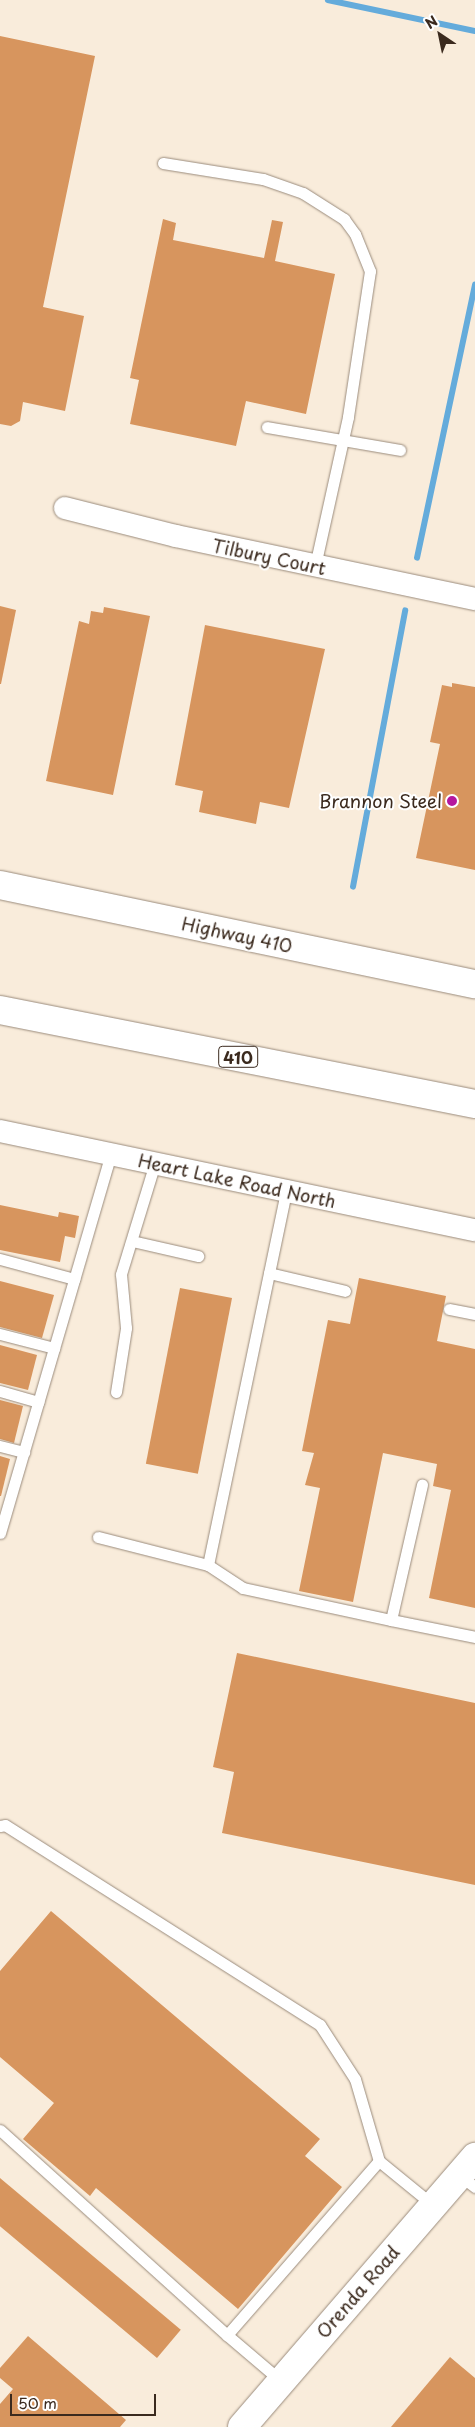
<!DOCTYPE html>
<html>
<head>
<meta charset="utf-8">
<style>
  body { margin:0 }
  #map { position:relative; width:475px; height:2427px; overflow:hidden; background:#f9ecdb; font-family:"Playpen Sans",sans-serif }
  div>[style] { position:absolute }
  .stream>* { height:5.5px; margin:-2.75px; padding:0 2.75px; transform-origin:2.75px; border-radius:2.75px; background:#64abdb }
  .building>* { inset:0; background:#d7955e; transform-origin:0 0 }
  .roads { filter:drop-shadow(0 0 1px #9a8b7c) drop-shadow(0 0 1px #9a8b7c) }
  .lane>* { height:11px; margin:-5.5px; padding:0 5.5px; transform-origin:5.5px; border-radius:5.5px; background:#fff }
  .street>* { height:22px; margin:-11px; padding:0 11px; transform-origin:11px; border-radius:11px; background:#fff }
  .secondary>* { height:28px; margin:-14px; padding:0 14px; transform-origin:14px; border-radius:14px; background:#fff }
  .highway>* { height:28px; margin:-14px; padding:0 14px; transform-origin:14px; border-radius:14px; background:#fff }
  .dots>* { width:14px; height:14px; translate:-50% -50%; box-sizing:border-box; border:2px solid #fff; border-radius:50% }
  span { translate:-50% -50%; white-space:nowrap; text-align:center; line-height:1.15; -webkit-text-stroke:4px #fff; paint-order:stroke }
  .shield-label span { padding:1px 4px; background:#fff; border:1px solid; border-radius:4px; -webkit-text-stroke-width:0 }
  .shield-label { font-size:16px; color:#3b2a1e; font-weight:700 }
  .street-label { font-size:18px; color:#3b2a1e }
  .poi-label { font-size:18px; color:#3b2a1e }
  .right { translate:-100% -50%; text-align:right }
  .north { position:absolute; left:415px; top:10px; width:50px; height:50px; -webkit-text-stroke:4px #fff; paint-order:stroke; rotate:326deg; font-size:14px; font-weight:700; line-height:20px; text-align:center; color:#3b2a1e }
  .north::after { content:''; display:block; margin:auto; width:18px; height:22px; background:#3b2a1e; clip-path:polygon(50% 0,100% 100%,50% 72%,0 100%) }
  .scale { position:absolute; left:10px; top:2394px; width:146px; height:22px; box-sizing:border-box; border:2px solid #3b2a1e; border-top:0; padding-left:6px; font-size:15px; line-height:18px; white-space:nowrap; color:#3b2a1e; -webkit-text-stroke:4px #fff; paint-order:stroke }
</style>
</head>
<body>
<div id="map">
  <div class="stream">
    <i style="left:328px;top:0;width:150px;rotate:11.9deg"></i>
    <i style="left:417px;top:558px;width:279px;rotate:-78deg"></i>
    <i style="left:353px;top:887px;width:281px;rotate:-79.3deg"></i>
  </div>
  <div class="building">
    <i style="clip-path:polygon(0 36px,95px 56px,43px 307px,84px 316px,65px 411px,23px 402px,20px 421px,11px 426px,0 424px)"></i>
    <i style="clip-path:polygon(163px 219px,176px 223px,173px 240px,264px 258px,272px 220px,283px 222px,275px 261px,335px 274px,306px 414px,246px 401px,236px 446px,130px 424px,139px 380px,130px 378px)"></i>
    <i style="clip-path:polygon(0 606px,16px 610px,1px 684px,0 684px)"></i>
    <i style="clip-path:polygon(104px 607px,150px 616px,113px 795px,46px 781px,79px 621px,89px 624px,91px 611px,103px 613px)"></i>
    <i style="clip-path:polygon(205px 625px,325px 649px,289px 808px,260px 802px,256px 824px,199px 812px,203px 791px,175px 785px)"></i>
    <i style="clip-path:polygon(452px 683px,475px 687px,475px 870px,416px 858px,440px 744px,430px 742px,442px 685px,452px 687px)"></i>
    <i style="clip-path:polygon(0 1205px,58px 1217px,59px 1212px,79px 1216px,75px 1238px,65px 1236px,60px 1262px,0 1250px)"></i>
    <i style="clip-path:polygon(359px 1278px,446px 1296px,437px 1341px,475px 1349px,475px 1608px,429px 1598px,451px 1490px,433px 1486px,437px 1464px,383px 1453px,353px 1602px,299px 1591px,320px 1488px,305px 1485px,314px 1453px,302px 1451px,328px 1320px,350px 1324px)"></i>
    <i style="clip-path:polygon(0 1281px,54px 1295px,42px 1338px,0 1327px)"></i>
    <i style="left:180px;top:1288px;width:53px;height:179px;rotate:11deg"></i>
    <i style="clip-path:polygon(0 1345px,37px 1355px,28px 1390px,0 1383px)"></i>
    <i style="clip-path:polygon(0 1400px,23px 1406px,14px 1443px,0 1439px)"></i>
    <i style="clip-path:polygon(0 1456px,10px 1459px,1px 1496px,0 1496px)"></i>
    <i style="clip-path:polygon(237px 1653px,475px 1703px,475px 1885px,222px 1833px,234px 1772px,213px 1767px)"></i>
    <i style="clip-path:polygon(51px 1911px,320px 2139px,305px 2156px,342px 2187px,238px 2309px,96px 2188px,90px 2196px,23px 2139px,54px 2103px,0 2057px,0 1971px)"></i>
    <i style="left:0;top:2178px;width:236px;height:37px;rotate:40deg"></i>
    <i style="clip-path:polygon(28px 2336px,126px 2420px,120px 2427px,0 2427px,0 2404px,13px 2389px,0 2378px,0 2368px)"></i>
    <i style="clip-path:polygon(450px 2357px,475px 2378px,475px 2427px,391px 2427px)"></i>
  </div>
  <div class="roads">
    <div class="lane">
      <i style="left:163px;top:163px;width:101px;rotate:9.1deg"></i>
      <i style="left:263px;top:179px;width:42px;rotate:19.3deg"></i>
      <i style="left:303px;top:193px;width:49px;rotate:32.4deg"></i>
      <i style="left:344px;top:219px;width:19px;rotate:54deg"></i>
      <i style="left:355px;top:234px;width:40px;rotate:68deg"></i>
      <i style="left:370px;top:271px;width:148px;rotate:98.6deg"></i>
      <i style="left:348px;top:417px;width:153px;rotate:102.5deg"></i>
      <i style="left:267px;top:427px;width:135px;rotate:9.8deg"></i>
      <i style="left:132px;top:1241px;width:68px;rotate:12.8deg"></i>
      <i style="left:0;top:1259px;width:77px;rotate:15.1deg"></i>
      <i style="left:269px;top:1273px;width:78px;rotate:13.3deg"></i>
      <i style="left:449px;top:1309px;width:26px;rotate:11deg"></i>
      <i style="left:0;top:1334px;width:56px;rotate:14.5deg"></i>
      <i style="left:0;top:1391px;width:40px;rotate:16deg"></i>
      <i style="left:116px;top:1392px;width:65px;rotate:-81.1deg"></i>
      <i style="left:126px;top:1328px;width:54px;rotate:-95.3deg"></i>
      <i style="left:121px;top:1274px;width:116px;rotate:-73deg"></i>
      <i style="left:0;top:1446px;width:25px;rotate:14deg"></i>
      <i style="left:0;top:1533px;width:395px;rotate:-73.7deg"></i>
      <i style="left:98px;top:1537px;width:114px;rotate:14.3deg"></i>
      <i style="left:208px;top:1565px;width:382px;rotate:-78.2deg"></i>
      <i style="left:208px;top:1565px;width:42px;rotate:33.3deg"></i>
      <i style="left:243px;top:1588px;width:151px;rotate:12.2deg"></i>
      <i style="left:391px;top:1620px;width:139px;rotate:-77.1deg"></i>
      <i style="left:391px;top:1620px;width:86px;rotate:11.4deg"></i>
      <i style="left:0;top:1826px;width:5px;rotate:-11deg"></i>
      <i style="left:5px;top:1825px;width:373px;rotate:32.4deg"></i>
      <i style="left:320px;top:2025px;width:64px;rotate:57.1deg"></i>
      <i style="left:355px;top:2079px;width:85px;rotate:73.7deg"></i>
      <i style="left:0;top:2130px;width:306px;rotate:42.1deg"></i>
      <i style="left:459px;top:2175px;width:20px;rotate:37deg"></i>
      <i style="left:281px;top:2381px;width:71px;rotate:-139.6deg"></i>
      <i style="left:227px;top:2335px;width:231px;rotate:-48.9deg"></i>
      <i style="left:379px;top:2161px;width:70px;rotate:39.2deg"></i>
    </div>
    <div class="street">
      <i style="left:65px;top:508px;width:114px;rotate:14.2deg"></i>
      <i style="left:176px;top:536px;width:306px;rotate:11.9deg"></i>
      <i style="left:0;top:1131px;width:485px;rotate:11.8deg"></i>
    </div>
    <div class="secondary">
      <i style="left:242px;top:2427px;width:357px;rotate:-49.2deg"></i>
    </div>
    <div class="highway">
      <i style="left:0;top:885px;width:485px;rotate:11.8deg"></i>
      <i style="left:0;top:1010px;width:484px;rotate:11.2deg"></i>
    </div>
  </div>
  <div class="dots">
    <i style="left:452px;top:801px;background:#b5179e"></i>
  </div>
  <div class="shield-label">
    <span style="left:238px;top:1057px">410</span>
  </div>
  <div class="street-label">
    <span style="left:269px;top:557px;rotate:12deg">Tilbury Court</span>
    <span style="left:237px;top:935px;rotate:12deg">Highway 410</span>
    <span style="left:237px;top:1181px;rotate:12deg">Heart Lake Road North</span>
    <span style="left:358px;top:2292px;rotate:-49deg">Orenda Road</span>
  </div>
  <div class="poi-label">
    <span class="right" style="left:442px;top:801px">Brannon Steel</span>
  </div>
  <div class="north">N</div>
  <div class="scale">50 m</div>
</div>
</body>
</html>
